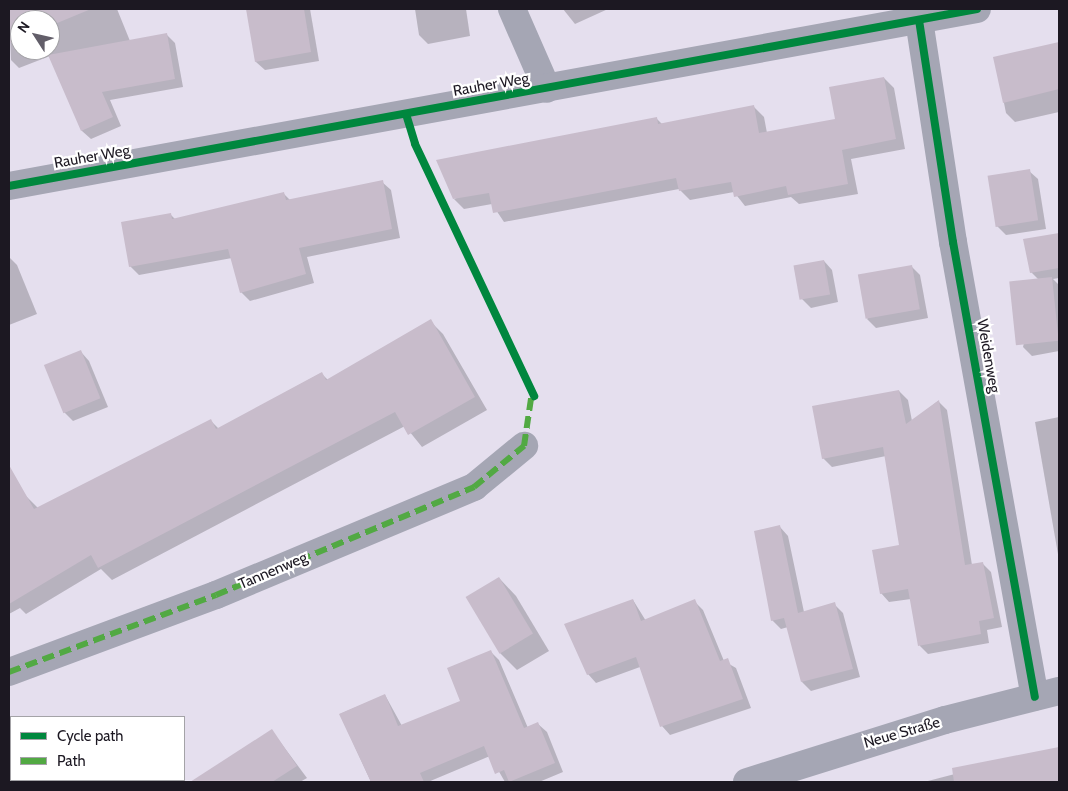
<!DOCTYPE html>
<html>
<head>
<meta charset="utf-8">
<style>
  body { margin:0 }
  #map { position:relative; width:1068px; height:791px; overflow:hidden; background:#e5dfee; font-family:Cabin,sans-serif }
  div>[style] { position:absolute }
  .shadow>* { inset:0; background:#0003 }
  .building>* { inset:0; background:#c8bccb; transform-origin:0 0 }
  .street>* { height:28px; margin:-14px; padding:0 14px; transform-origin:14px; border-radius:14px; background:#a5a6b4 }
  .quiet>* { height:6px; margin-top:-3px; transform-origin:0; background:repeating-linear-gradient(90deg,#52a943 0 12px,transparent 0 18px) }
  .cycleway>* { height:8px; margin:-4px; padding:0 4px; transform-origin:4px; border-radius:4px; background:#00873e }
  span { translate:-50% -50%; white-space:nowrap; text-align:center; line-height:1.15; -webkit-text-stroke:4.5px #fff; paint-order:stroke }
  .street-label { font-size:15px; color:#1c1822 }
  .frame { position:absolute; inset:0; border:10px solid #1c1822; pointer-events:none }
  .legend { position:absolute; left:10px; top:716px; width:175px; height:65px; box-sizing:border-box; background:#fff; border:1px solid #a4a3a7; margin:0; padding:6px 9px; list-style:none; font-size:15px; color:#1c1822 }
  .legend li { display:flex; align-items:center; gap:10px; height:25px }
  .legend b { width:25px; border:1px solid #a4a3a7 }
  .north { position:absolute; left:10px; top:10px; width:50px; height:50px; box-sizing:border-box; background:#fff; border:1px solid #a4a3a7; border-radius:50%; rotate:305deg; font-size:14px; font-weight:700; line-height:20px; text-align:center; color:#1c1822 }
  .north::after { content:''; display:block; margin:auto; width:18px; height:22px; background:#625e69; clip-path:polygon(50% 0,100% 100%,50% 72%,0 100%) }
</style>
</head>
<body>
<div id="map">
  <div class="shadow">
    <i style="clip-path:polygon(evenodd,9px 9px,117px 9px,130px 41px,166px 34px,175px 43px,183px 87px,110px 100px,121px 126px,91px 139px,82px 131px,50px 56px,19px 68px,11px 60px,9px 9px,20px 20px,50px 20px,50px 50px,20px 50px,20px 20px)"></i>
    <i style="clip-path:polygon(247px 9px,310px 9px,319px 61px,265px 70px,256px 62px)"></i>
    <i style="clip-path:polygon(415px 9px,466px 9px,470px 36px,428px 44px,419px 35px)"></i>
    <i style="clip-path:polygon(563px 9px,608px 9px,575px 24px)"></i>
    <i style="clip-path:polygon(1059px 44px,1059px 112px,1015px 122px,1006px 113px,995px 58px)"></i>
    <i style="clip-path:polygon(884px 78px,894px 88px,905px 149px,851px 159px,858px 194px,799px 204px,791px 197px,745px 206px,734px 192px,690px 200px,679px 189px,504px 222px,492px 204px,464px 209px,454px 199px,656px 118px,662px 124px,754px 107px,764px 117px,767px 133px,836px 120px)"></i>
    <i style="clip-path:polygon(1029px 171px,1038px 179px,1046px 229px,1006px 235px,997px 226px)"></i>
    <i style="clip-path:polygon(382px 182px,391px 190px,400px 238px,307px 257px,314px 283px,250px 301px,241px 292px,232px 258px,139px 275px,130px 266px,170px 214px,176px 220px,284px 194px,290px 200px)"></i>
    <i style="clip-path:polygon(1059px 234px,1059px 278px,1053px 279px,1059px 285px,1059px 351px,1032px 356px,1023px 347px,1039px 280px,1031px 272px,1024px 240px)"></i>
    <i style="clip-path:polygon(9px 257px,17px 265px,37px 314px,9px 325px)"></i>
    <i style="clip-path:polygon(824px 261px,832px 270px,838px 302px,811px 308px,802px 299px)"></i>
    <i style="clip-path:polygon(911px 266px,920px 275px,928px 318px,876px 328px,867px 319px)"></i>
    <i style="clip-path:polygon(430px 321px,443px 334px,487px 410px,422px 447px,405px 426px,112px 580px,101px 569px,26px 614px,20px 608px,9px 614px,9px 503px,24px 494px,38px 508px,211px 421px,219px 429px,321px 373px,328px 380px)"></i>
    <i style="clip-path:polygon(81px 352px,89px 361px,108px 407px,73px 421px,64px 412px,46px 366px)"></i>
    <i style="clip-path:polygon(899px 391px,908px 400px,912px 421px,938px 401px,947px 410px,972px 565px,982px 563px,991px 572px,1002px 627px,987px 630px,989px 643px,928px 654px,920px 646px,911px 599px,889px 602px,881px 593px,900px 546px,886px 456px,832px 467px,823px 458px)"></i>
    <i style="clip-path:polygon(1059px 417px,1059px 560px,1035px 422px)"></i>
    <i style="clip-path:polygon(780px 527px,788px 536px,804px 612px,834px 604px,843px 613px,860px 677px,811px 691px,802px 682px,788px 627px,781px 629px,772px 620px)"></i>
    <i style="clip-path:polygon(499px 578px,516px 596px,549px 651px,517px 670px,500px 653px)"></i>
    <i style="clip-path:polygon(633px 600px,646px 621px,694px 601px,703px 610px,724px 661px,736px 668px,751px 708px,670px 735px,662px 726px,640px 667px,596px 683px,588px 674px)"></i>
    <i style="clip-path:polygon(490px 651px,499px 660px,528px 728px,538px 724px,547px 732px,563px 772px,539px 782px,505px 782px,490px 756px,428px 782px,371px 782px,340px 714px,385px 695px,402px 726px,462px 701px)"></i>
    <i style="clip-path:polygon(272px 731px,307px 778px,300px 782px,226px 782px,218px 766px)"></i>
    <i style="clip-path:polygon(1059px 748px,1059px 782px,924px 782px,978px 768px,977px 764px)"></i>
  </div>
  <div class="building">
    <i style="clip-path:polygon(9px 9px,91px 9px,50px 26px,50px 20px,20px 20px,20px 39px,9px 44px)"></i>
    <i style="clip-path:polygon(246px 9px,304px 9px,311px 52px,255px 62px)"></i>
    <i style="clip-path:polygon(167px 33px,175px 79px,102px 92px,113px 117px,81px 131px,48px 55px)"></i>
    <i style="clip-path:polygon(1059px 42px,1059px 89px,1003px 103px,993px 57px)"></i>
    <i style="clip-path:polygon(884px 77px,896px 139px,842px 150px,848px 184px,788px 195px,786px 186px,734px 197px,731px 182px,679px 191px,676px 178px,493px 213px,489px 193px,453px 199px,436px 160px,657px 117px,658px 124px,754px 105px,759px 133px,802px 125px,835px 119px,829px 87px)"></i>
    <i style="left:1030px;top:169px;width:52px;height:43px;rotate:81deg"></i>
    <i style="clip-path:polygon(383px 180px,392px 229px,299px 248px,306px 274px,240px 293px,228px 249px,129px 267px,121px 222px,171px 213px,172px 219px,284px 192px,286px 200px)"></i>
    <i style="clip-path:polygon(1059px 233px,1059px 268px,1030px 273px,1023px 239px)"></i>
    <i style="left:824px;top:260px;width:35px;height:31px;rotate:80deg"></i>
    <i style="left:912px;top:265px;width:45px;height:55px;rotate:80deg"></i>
    <i style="left:1052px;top:277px;width:64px;height:43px;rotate:84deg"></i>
    <i style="clip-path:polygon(431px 319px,475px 397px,408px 435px,395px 412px,98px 568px,91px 555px,9px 604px,9px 465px,34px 509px,211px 419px,216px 429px,322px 372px,326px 380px)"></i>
    <i style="left:81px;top:350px;width:52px;height:40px;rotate:68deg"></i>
    <i style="clip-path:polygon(899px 390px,906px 424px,939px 400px,965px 565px,983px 562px,994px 618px,979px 621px,981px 634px,918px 646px,908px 589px,880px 594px,872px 550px,899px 545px,883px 447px,822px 459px,812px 406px)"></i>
    <i style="clip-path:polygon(780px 525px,798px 613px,835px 602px,853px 669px,801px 682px,784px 618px,771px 621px,754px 531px)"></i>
    <i style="left:499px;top:577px;width:66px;height:39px;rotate:59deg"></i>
    <i style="clip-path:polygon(633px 599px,641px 621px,695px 599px,720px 661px,728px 658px,743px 699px,660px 727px,636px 657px,587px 675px,564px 624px)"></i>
    <i style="clip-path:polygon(491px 650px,524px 728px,538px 722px,555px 763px,509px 782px,504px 770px,495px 774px,484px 746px,420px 773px,424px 782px,371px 782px,339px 714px,385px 694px,398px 726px,460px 701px,447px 668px)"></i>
    <i style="clip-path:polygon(272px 729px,297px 766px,272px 782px,190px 782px)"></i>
    <i style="clip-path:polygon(1059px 747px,1059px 782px,954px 782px,952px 768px)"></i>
  </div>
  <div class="street">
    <i style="left:512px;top:9px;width:87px;rotate:66.4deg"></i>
    <i style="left:919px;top:20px;width:225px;rotate:81.3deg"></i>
    <i style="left:953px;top:242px;width:462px;rotate:79.8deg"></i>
    <i style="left:9px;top:186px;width:984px;rotate:-10.36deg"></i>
    <i style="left:9px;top:672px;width:221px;rotate:-20.4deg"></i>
    <i style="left:216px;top:595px;width:280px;rotate:-22.7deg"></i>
    <i style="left:474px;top:487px;width:65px;rotate:-39.4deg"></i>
    <i style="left:747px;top:782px;width:207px;rotate:-17.4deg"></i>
    <i style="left:945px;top:720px;width:118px;rotate:-14.3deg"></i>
  </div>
  <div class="quiet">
    <i style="left:9px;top:672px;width:221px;rotate:-20.4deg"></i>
    <i style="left:216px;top:595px;width:280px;rotate:-22.7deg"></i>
    <i style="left:474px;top:487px;width:65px;rotate:-39.4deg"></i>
    <i style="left:524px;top:446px;width:55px;rotate:-81.6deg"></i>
  </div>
  <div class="cycleway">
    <i style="left:919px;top:20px;width:225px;rotate:81.3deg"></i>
    <i style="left:953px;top:242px;width:462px;rotate:79.8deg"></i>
    <i style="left:406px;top:114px;width:31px;rotate:73deg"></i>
    <i style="left:415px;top:144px;width:279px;rotate:64.7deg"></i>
    <i style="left:9px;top:186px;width:984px;rotate:-10.36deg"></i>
  </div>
  <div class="street-label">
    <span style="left:491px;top:85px;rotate:-10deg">Rauher Weg</span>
    <span style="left:92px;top:157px;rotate:-10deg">Rauher Weg</span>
    <span style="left:988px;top:356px;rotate:80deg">Weidenweg</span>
    <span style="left:273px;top:571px;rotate:-23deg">Tannenweg</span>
    <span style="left:902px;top:733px;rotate:-16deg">Neue Straße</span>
  </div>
  <div class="frame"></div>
  <ul class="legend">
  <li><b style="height:6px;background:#00873e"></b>Cycle path</li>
  <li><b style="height:6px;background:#52a943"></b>Path</li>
  </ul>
  <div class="north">N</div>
</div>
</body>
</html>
